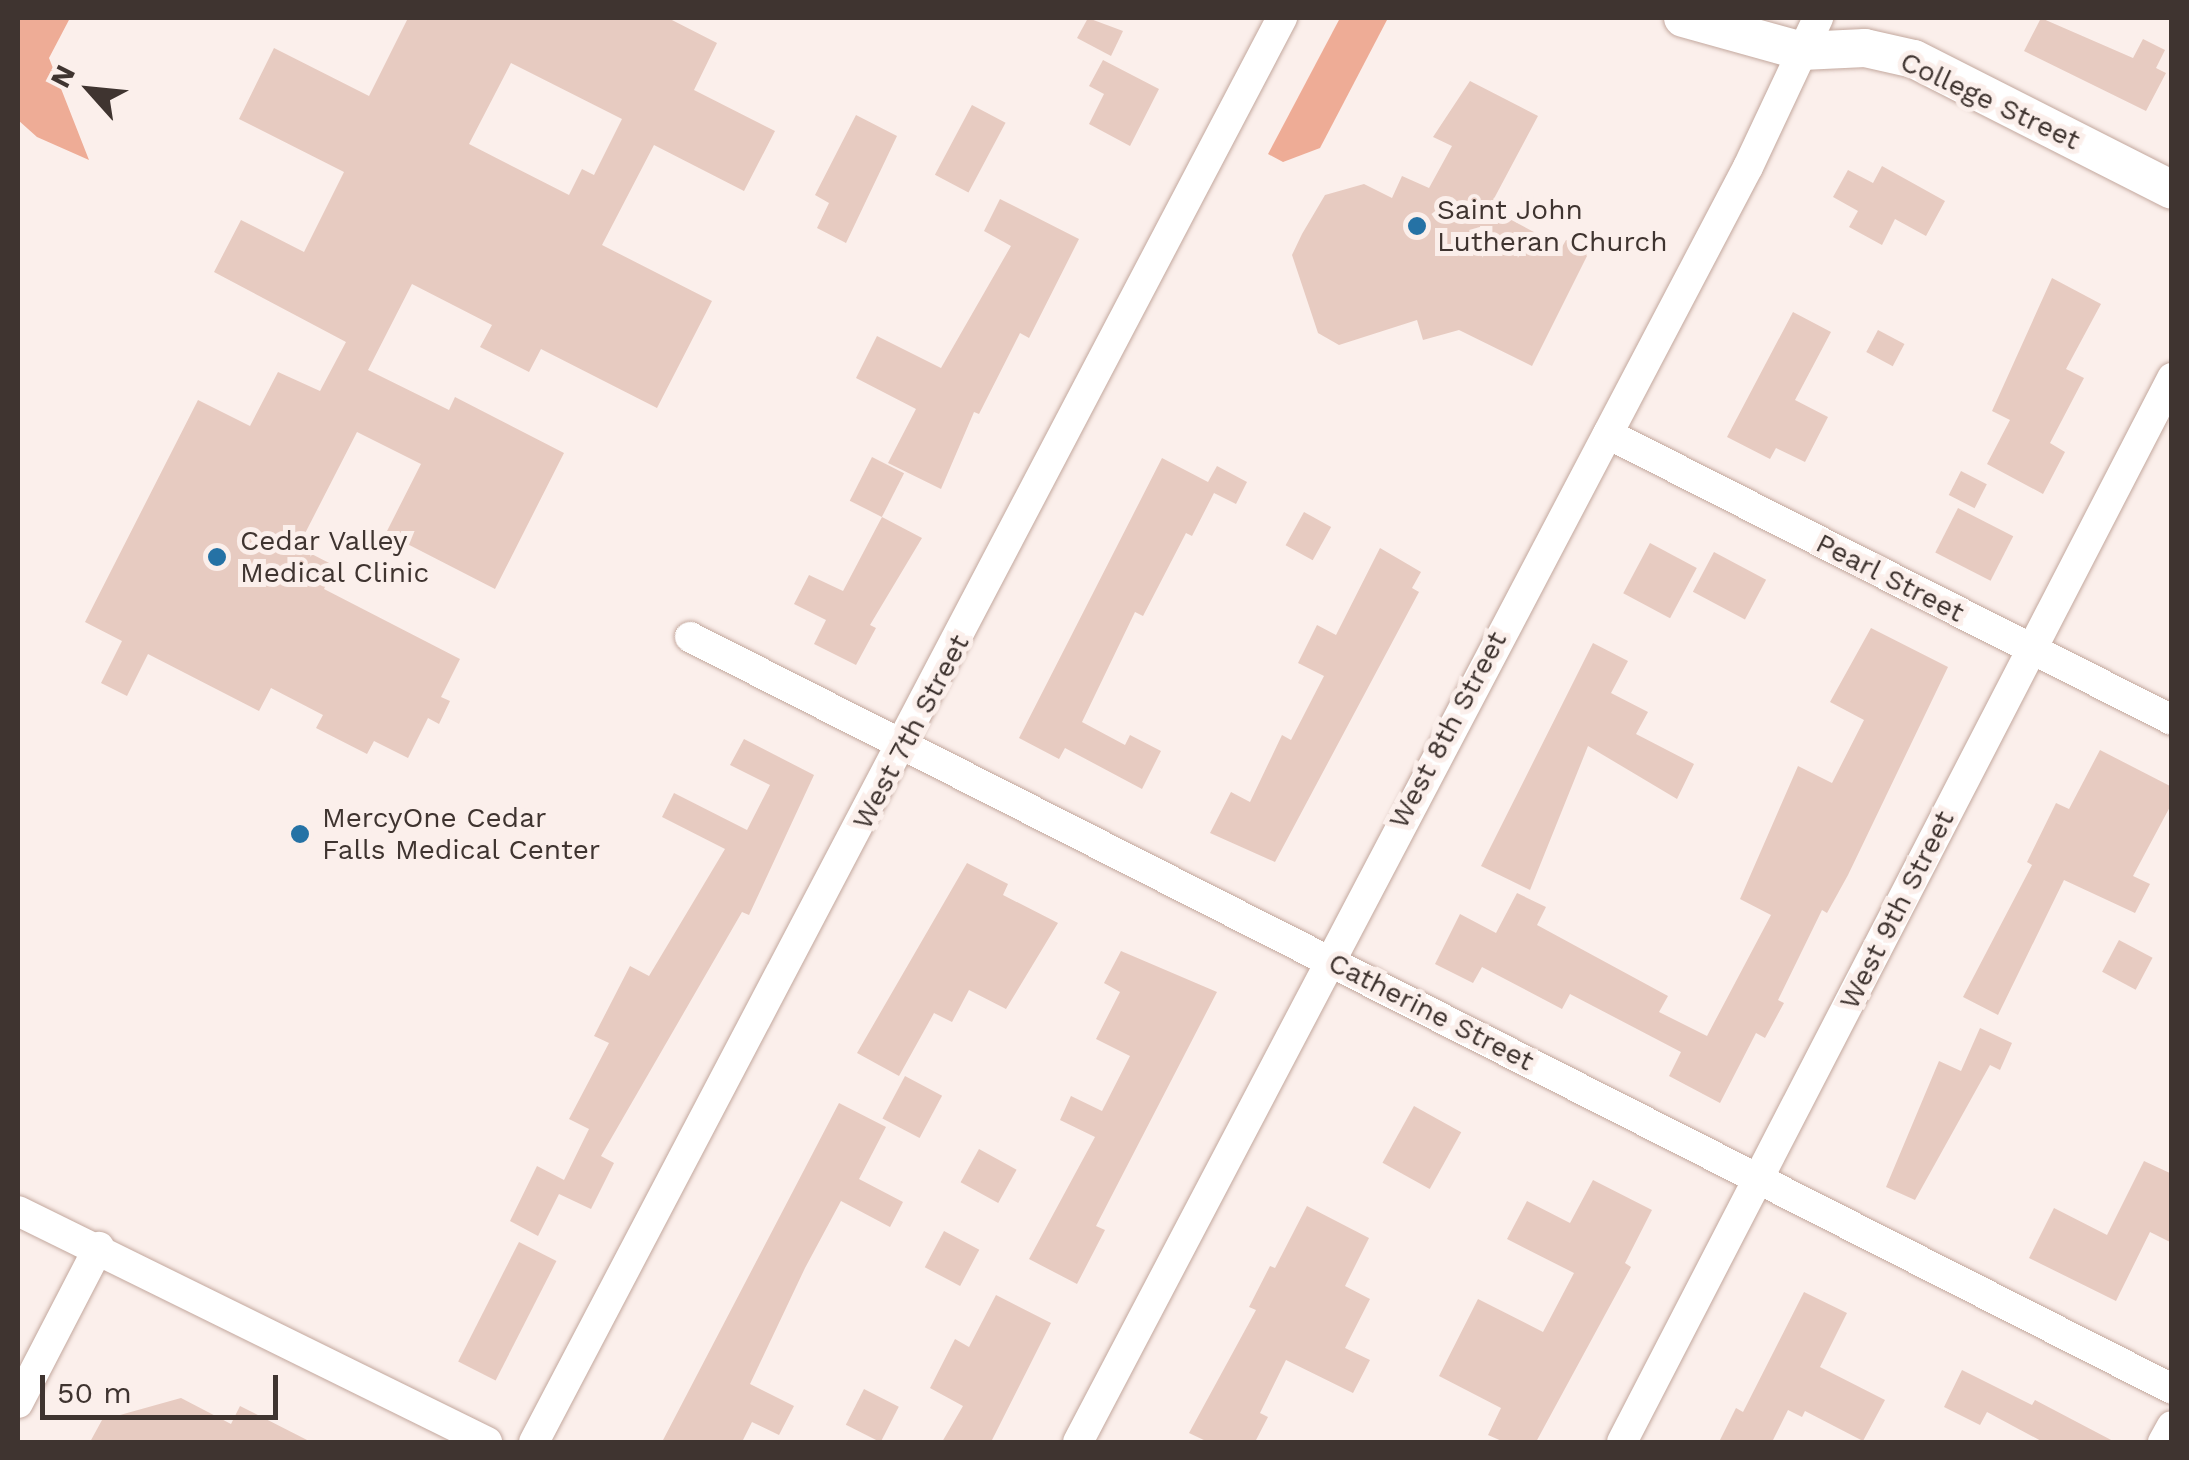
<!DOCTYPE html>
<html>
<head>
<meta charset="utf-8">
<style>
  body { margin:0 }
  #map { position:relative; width:2189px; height:1460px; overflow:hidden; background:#fbefeb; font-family:"Work Sans",sans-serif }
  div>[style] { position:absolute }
  .green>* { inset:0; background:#eeac96 }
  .building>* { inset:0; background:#e7cbc1; transform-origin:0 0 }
  .roads { filter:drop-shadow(0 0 2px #c3a89e) drop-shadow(0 0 2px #c3a89e) }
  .minor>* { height:30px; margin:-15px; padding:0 15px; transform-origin:15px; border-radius:15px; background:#fff }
  .tertiary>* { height:38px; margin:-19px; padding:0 19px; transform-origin:19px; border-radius:19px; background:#fff }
  .dots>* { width:28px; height:28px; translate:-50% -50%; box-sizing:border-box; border:5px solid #fbefeb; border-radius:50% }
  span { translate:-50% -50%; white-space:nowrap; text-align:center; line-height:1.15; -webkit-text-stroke:10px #fbefeb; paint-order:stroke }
  .street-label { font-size:28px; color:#3f3430 }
  .poi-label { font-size:28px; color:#3f3430 }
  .left { translate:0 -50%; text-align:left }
  .frame { position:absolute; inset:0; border:20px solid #3f3430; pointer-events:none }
  .north { position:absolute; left:40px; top:40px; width:100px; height:100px; -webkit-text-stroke:8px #fbefeb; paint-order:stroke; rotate:297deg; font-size:28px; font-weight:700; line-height:40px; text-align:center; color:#3f3430 }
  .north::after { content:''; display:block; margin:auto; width:35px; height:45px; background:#3f3430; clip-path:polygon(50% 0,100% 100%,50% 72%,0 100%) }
  .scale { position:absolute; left:40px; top:1375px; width:238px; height:45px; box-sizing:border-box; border:5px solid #3f3430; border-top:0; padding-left:12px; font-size:30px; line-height:35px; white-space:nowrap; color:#3f3430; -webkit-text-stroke:8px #fbefeb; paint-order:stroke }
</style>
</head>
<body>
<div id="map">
  <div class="green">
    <i style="clip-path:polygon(18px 18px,70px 18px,49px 58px,89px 160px,37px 137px,18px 120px)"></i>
    <i style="clip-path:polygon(1340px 18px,1388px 18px,1320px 148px,1283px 162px,1268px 154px)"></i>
  </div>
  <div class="building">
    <i style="clip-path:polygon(evenodd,408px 18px,668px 18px,717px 43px,694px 90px,775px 131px,744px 191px,654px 145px,602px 245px,712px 301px,657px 408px,541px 349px,529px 372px,480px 347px,492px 325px,412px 284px,368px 370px,449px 410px,455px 397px,564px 453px,495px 589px,386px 533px,421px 464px,357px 432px,298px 547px,335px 566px,324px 589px,460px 659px,441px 697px,450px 701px,439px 724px,428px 718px,408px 758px,374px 741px,367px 754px,316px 728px,323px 715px,271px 688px,259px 711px,148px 654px,127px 696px,101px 683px,122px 641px,85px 622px,198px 400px,250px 426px,278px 372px,320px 391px,346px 342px,214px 272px,241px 220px,304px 252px,344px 172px,239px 119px,274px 48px,369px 96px,408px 18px,511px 63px,622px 119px,594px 175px,582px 169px,569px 195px,469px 144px,511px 63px)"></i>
    <i style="clip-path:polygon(1088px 18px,1123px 31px,1111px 56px,1077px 38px)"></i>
    <i style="clip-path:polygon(2041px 18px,2133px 58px,2143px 39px,2165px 50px,2156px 68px,2166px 73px,2146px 111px,2024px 51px)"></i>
    <i style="clip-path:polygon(1103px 60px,1159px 89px,1130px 146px,1089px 124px,1104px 94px,1089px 86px)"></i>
    <i style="clip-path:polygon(1470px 81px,1538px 116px,1489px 208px,1562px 247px,1566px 240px,1589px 252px,1532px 366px,1459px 330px,1423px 340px,1417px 320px,1339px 345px,1318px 333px,1292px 255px,1302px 234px,1325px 195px,1364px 184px,1392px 198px,1402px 176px,1429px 188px,1452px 146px,1433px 137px)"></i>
    <i style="left:972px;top:105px;width:38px;height:79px;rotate:28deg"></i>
    <i style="clip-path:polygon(856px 115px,897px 136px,846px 243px,817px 228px,829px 203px,815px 195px)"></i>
    <i style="clip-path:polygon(1882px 166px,1945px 201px,1926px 236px,1895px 219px,1882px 245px,1849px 227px,1858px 211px,1833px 197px,1848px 170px,1873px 183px)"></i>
    <i style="clip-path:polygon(1000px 199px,1079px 239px,1029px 338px,1020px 333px,979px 414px,974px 412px,941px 489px,888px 463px,916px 409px,856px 378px,877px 336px,941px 368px,1011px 246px,984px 231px)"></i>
    <i style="clip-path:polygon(2052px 278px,2101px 304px,2066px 369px,2084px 378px,2050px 443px,2065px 452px,2043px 494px,1987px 464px,2010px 420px,1992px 411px)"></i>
    <i style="clip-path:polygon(1793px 312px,1831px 332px,1795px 400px,1828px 417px,1805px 462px,1776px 448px,1770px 459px,1727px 437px)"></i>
    <i style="left:1878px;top:330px;width:30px;height:25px;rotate:28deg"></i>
    <i style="left:872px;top:457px;width:36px;height:49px;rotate:27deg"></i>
    <i style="clip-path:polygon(1162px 458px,1208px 482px,1217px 466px,1247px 482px,1236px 504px,1214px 493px,1192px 536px,1186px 533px,1143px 616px,1135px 612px,1082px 722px,1125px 745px,1130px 735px,1161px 751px,1142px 789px,1065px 748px,1059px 759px,1019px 738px)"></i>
    <i style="left:1961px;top:471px;width:29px;height:27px;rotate:27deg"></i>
    <i style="left:1958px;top:508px;width:62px;height:50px;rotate:27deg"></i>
    <i style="left:1304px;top:512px;width:31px;height:38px;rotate:29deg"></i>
    <i style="clip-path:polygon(882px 517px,922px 538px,870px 625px,876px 628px,856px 665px,814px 644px,826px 620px,794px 604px,809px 575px,843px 591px)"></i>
    <i style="left:1650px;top:543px;width:53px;height:57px;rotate:28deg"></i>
    <i style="clip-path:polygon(1380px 548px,1421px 572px,1412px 588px,1419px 592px,1275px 862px,1210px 833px,1231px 792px,1250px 802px,1282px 735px,1291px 740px,1324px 676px,1298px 663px,1317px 625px,1336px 635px)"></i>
    <i style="left:1714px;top:552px;width:59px;height:45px;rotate:28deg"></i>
    <i style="clip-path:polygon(1871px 628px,1948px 667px,1848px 875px,1827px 913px,1822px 910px,1778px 1000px,1784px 1003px,1765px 1038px,1756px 1033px,1720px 1103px,1669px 1076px,1681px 1052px,1570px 994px,1562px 1009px,1482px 967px,1473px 983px,1435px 964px,1460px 914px,1496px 933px,1517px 893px,1546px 907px,1537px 925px,1668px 996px,1659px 1012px,1707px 1036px,1771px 915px,1740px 899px,1798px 766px,1832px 783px,1864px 720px,1830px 702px)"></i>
    <i style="clip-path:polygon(1593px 643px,1628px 661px,1611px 693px,1648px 712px,1636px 734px,1694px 764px,1677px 799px,1588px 746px,1530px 890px,1481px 866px)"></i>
    <i style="clip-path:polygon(744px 739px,814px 775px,749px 915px,742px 912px,601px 1156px,614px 1163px,591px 1209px,559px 1194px,538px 1236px,510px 1221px,537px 1166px,564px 1180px,589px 1129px,569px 1119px,609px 1043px,594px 1036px,630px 966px,649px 976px,725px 849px,662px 817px,674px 793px,747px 830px,770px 785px,730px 765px)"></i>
    <i style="clip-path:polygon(2100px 750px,2172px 787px,2172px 803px,2133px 876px,2150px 884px,2135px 913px,2064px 880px,1998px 1015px,1963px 997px,2032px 865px,2027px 862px,2056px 803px,2069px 809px)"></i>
    <i style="clip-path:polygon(967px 863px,1008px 884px,1003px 895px,1058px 923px,1006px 1009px,969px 990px,952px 1022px,934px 1013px,899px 1076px,857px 1053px)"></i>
    <i style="left:2119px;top:940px;width:38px;height:36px;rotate:28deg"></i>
    <i style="clip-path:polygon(1121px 951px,1217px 992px,1096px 1226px,1105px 1230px,1077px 1284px,1029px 1259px,1095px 1137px,1060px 1120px,1071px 1096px,1102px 1111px,1130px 1056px,1096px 1039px,1120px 992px,1104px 983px)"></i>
    <i style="clip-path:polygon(1980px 1028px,2012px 1043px,2000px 1070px,1990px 1065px,1915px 1200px,1886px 1187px,1939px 1061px,1961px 1071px)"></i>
    <i style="left:905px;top:1076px;width:42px;height:48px;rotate:28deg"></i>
    <i style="clip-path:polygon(839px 1103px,886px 1127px,859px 1179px,903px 1202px,890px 1227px,841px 1201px,805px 1268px,750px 1384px,794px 1406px,779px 1435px,752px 1422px,742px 1442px,662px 1442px)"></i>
    <i style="left:1414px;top:1106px;width:54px;height:65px;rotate:29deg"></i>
    <i style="left:979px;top:1149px;width:43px;height:38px;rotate:29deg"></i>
    <i style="clip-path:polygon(2144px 1161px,2172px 1174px,2172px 1243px,2150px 1232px,2116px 1301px,2029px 1258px,2054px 1208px,2107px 1235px)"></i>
    <i style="clip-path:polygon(1593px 1180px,1652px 1210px,1625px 1263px,1631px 1267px,1536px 1442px,1504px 1442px,1488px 1435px,1501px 1408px,1439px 1376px,1478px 1299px,1543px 1332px,1574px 1273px,1507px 1239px,1527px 1201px,1570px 1223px)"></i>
    <i style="clip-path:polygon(1307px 1206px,1369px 1238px,1345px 1286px,1370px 1299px,1345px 1348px,1370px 1360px,1353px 1393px,1286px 1360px,1260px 1413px,1268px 1417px,1255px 1442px,1208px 1442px,1189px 1433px,1256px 1310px,1249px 1307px,1270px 1266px,1275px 1268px)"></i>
    <i style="left:944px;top:1231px;width:40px;height:41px;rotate:28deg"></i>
    <i style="left:519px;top:1242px;width:42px;height:134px;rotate:27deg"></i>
    <i style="clip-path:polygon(1804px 1292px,1847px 1313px,1820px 1367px,1885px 1400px,1863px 1441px,1805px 1411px,1802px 1417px,1788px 1410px,1772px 1442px,1719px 1442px,1736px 1408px,1743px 1412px)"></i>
    <i style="clip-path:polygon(996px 1295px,1051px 1323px,991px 1442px,942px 1442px,963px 1406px,930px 1388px,955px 1339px,969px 1347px)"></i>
    <i style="clip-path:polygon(1962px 1370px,2032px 1405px,2035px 1400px,2115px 1442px,2043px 1442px,1987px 1412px,1980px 1425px,1944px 1407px)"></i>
    <i style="left:864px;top:1389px;width:39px;height:40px;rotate:27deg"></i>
    <i style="clip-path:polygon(181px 1398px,231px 1424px,240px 1406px,311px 1442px,90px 1442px,102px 1420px)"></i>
  </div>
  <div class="roads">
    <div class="minor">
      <i style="left:1608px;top:434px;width:632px;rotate:26.89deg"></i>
      <i style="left:690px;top:637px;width:1662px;rotate:26.9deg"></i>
      <i style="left:18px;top:1211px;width:523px;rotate:26.22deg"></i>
      <i style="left:18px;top:1403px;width:176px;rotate:-62.6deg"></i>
      <i style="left:534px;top:1442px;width:1609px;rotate:-62.29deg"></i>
      <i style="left:1078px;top:1442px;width:1440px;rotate:-62.28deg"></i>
      <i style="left:1748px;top:167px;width:165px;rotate:-64.8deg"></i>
      <i style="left:1622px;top:1442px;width:1198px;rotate:-62.66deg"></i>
      <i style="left:2163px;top:1442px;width:18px;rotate:-61deg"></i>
    </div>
    <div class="tertiary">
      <i style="left:1683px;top:18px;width:123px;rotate:15.5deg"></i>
      <i style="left:1802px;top:51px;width:63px;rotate:-2.7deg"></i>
      <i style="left:1865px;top:48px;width:50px;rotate:12.7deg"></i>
      <i style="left:1914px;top:59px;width:289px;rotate:26.9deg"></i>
    </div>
  </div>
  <div class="dots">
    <i style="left:1417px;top:226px;background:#2572a5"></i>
    <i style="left:217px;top:557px;background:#2572a5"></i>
    <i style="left:300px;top:834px;background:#2572a5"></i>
  </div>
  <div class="street-label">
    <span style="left:1990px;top:101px;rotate:25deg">College Street</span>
    <span style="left:1890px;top:578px;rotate:27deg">Pearl Street</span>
    <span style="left:1448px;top:730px;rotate:-62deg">West 8th Street</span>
    <span style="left:911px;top:732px;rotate:-62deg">West 7th Street</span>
    <span style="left:1897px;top:910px;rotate:-63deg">West 9th Street</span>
    <span style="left:1431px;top:1012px;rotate:27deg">Catherine Street</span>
  </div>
  <div class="poi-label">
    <span class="left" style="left:1437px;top:226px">Saint John<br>Lutheran Church</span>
    <span class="left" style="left:240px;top:557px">Cedar Valley<br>Medical Clinic</span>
    <span class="left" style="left:322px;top:834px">MercyOne Cedar<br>Falls Medical Center</span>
  </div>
  <div class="frame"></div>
  <div class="north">N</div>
  <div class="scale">50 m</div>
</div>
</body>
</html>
